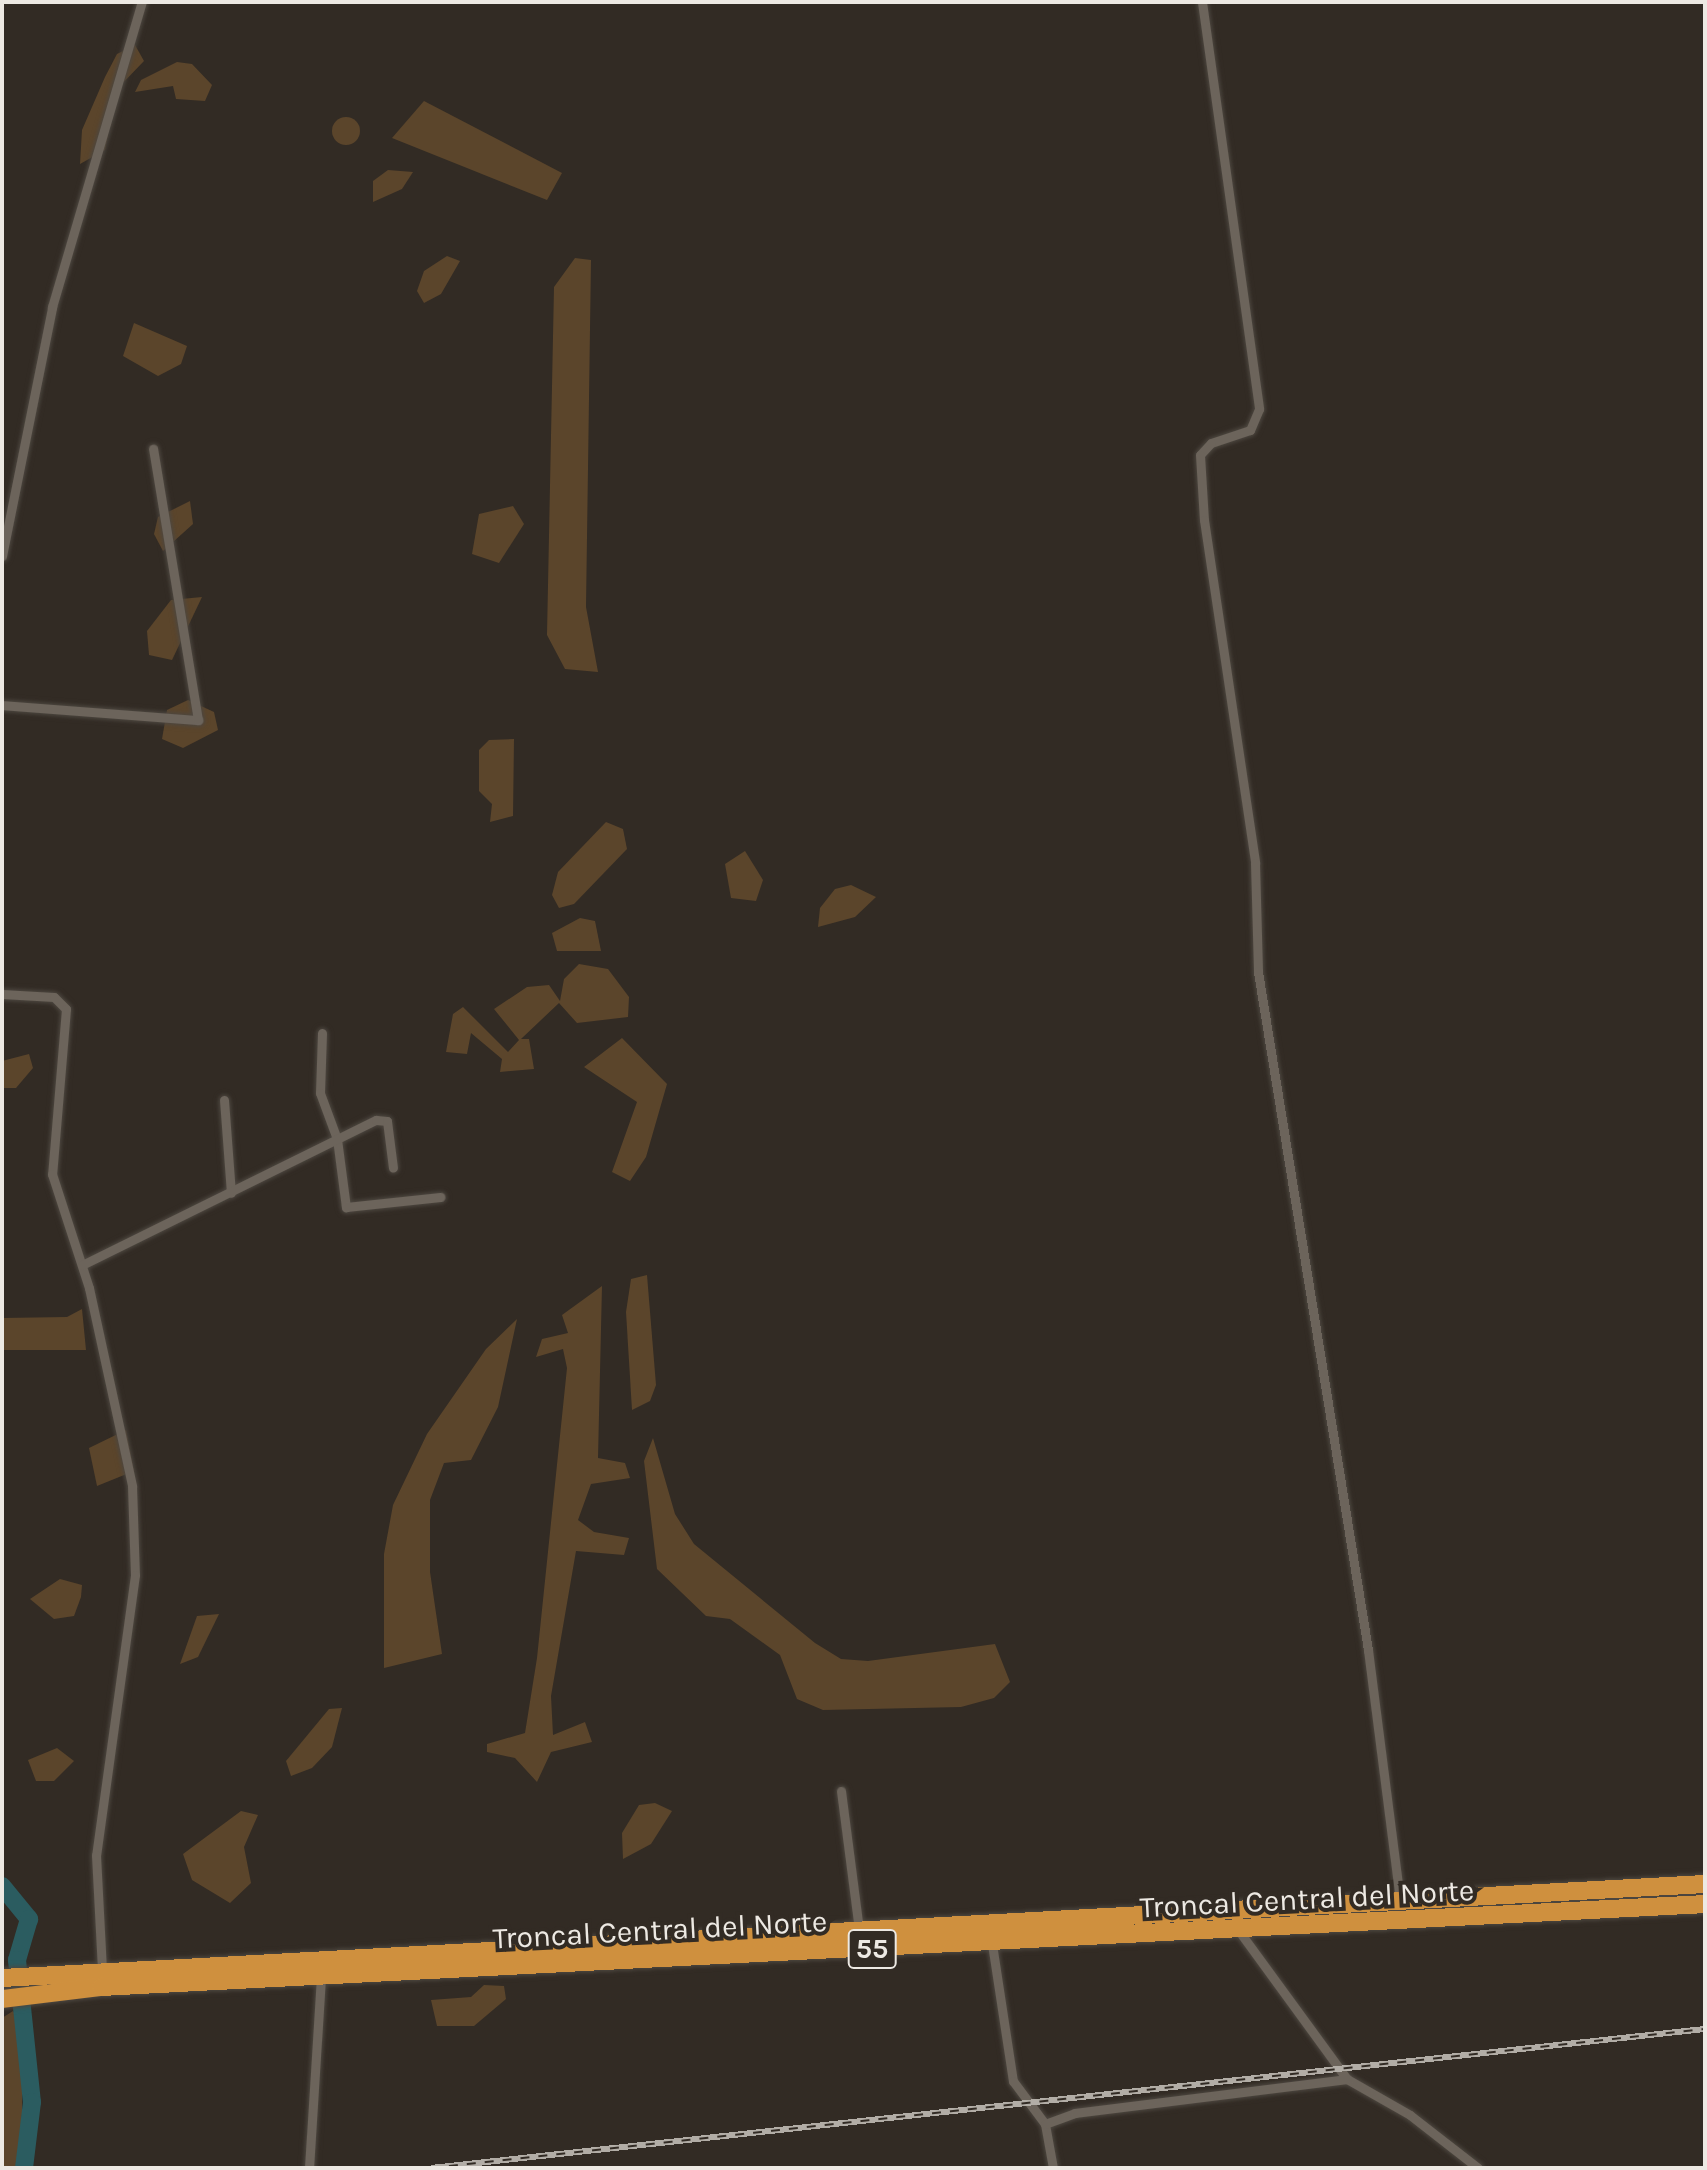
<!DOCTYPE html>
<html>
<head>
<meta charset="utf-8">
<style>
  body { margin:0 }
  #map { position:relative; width:1707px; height:2170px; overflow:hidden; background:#322b24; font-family:Karla,sans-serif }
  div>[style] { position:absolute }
  .green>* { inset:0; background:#5b452b }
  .round { border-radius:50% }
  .river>* { height:18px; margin:-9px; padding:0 9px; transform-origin:9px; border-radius:9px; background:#2b5c60 }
  .roads { filter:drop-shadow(0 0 2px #4d4740) drop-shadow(0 0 2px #4d4740) }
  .street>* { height:9px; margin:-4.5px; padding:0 4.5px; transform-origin:4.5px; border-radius:4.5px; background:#6c645b }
  .highway>* { height:18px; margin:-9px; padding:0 9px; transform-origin:9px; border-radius:9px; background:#cf903e }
  .rail>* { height:6px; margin-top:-3px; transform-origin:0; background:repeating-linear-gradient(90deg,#322b24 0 9px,#b2ada6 0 18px); box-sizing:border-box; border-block:2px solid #b2ada6 }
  span { translate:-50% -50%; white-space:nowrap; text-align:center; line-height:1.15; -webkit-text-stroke:8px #322b24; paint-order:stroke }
  .shield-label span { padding:2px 6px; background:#322b24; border:2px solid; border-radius:6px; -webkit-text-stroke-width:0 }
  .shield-label { font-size:28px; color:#ede9e3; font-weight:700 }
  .street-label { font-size:30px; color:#ede9e3 }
  .frame { position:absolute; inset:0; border:4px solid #ede9e3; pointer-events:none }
</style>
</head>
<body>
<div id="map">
  <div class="green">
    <i style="clip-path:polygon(135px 45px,144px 61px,117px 89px,105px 150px,80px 164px,82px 130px,105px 77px,117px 54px)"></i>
    <i style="clip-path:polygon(177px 62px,192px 64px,212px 85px,205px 101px,176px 99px,173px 86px,135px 92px,141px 80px)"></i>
    <i style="clip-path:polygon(424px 101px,562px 173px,547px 200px,392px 138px)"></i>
    <i class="round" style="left:332px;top:117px;width:28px;height:28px"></i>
    <i style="clip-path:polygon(388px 170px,413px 172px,402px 189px,373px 202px,373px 181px)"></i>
    <i style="clip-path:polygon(447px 256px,460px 261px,441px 294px,424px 303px,417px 291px,424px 271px)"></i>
    <i style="clip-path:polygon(575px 258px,591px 260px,586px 607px,598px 672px,565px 669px,547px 635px,554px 287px)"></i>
    <i style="clip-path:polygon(134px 323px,187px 346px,181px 364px,158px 376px,123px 356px)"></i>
    <i style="clip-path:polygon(190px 501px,193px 524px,163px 551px,154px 534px,158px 517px)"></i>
    <i style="clip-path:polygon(513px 506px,524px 524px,499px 563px,472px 554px,479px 514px)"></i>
    <i style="clip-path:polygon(202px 597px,172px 660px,149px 655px,147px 631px,171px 600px)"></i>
    <i style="clip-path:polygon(188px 700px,214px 712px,218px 730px,183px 748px,162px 739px,167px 710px)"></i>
    <i style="clip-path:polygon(514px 739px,513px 816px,490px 822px,492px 804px,479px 791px,479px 750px,489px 740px)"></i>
    <i style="clip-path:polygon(606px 822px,623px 829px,627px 849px,574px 904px,559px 908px,552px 895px,558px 872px)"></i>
    <i style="clip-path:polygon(745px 851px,763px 880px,756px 901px,731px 898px,725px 864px)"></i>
    <i style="clip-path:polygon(851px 885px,876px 897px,855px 917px,818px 927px,820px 908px,835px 889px)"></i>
    <i style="clip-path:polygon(580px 918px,595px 921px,601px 951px,557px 951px,552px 933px)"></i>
    <i style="clip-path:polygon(579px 964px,608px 969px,629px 997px,628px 1017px,577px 1023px,559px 1003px,521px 1039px,529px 1039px,534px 1069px,500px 1072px,502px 1059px,471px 1033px,467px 1054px,446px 1052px,453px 1014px,463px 1007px,508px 1052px,519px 1040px,494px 1009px,527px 987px,549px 985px,560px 1001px,564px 979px)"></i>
    <i style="clip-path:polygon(622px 1038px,667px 1084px,646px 1157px,630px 1181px,612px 1172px,637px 1102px,584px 1067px)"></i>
    <i style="clip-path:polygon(29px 1054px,33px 1068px,16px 1088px,2px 1088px,2px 1061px)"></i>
    <i style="clip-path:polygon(647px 1275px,656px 1385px,650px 1401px,632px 1410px,626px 1312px,631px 1279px)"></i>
    <i style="clip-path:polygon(602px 1286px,598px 1458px,625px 1463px,630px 1478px,591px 1484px,578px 1520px,594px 1532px,629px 1538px,624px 1555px,576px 1551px,551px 1696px,553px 1735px,585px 1722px,592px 1742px,551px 1752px,537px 1782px,515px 1758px,487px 1752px,487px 1744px,525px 1733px,537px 1658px,567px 1368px,563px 1349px,536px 1357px,542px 1339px,568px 1333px,562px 1315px)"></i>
    <i style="clip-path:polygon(82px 1309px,86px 1350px,2px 1350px,2px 1318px,67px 1317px)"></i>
    <i style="clip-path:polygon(517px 1319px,498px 1407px,471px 1460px,444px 1463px,430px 1500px,430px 1572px,442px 1654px,384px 1668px,384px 1554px,393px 1505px,427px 1434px,486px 1349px)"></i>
    <i style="clip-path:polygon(126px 1430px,134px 1471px,97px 1486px,89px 1448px)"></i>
    <i style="clip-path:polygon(653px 1438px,675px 1514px,694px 1544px,815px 1643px,841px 1659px,868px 1661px,995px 1644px,1010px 1682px,994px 1698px,961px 1707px,823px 1710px,797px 1699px,780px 1655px,730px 1619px,706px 1616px,657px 1569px,644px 1461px)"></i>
    <i style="clip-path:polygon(60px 1579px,82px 1585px,81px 1597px,74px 1616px,54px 1619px,30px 1599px)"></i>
    <i style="clip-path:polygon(219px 1614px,198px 1657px,180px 1664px,197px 1616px)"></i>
    <i style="clip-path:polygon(342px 1708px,332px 1747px,312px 1768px,291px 1776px,286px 1761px,329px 1709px)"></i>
    <i style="clip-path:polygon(57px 1748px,74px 1761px,54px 1781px,36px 1781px,28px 1760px)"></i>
    <i style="clip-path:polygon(655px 1803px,672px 1811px,651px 1844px,623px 1859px,622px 1833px,639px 1805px)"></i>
    <i style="clip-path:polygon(241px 1811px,258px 1815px,244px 1847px,251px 1883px,230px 1903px,192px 1880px,183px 1854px)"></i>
    <i style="clip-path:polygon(484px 1985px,504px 1986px,506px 1999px,474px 2026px,437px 2026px,431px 2000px,471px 1997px)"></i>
    <i style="clip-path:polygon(13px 2011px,22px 2024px,22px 2114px,17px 2168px,2px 2168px,2px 2018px)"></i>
  </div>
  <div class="river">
    <i style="left:2px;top:1886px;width:43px;rotate:50.7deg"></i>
    <i style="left:29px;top:1919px;width:43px;rotate:106.3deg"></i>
    <i style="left:17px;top:1960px;width:143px;rotate:84deg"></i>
    <i style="left:32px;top:2102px;width:66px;rotate:96.9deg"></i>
  </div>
  <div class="roads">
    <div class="street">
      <i style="left:1202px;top:2px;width:411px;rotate:82deg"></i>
      <i style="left:1259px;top:409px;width:23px;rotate:113deg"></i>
      <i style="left:1250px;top:430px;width:41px;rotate:161.6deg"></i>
      <i style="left:1211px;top:443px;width:16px;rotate:133deg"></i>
      <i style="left:1200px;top:455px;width:65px;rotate:86.5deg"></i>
      <i style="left:1204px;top:520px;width:347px;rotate:81.5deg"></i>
      <i style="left:1255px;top:863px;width:109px;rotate:88.4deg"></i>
      <i style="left:1258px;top:972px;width:687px;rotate:80.78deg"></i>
      <i style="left:1368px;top:1650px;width:253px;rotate:82.7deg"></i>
      <i style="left:2px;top:556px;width:254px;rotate:-78.6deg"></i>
      <i style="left:52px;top:307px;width:318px;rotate:-73.6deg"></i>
      <i style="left:2px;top:705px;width:197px;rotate:4.4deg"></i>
      <i style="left:198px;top:720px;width:275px;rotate:-99.4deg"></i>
      <i style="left:2px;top:994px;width:52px;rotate:3.3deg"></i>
      <i style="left:54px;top:997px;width:17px;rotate:45deg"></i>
      <i style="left:66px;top:1009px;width:166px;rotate:94.8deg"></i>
      <i style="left:52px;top:1174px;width:120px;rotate:72deg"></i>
      <i style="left:89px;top:1288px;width:203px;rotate:77.7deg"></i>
      <i style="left:132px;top:1486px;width:89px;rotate:88.1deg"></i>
      <i style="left:135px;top:1575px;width:283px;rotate:97.9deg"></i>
      <i style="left:96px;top:1855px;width:114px;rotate:87deg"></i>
      <i style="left:322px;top:1033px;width:60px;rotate:91.9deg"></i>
      <i style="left:320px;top:1093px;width:49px;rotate:69.7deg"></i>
      <i style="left:337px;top:1139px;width:69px;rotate:82.5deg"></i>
      <i style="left:346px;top:1207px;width:95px;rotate:-6.1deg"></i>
      <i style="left:224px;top:1100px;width:93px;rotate:85.7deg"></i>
      <i style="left:82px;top:1265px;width:328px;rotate:-26.3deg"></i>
      <i style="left:376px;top:1120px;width:11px;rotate:5deg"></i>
      <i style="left:387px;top:1121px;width:47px;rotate:82.7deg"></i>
      <i style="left:841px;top:1791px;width:140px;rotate:82.6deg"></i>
      <i style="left:1239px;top:1931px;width:183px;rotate:53.9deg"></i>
      <i style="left:1347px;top:2079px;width:73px;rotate:29.7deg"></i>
      <i style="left:1410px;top:2115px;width:86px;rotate:37.9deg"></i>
      <i style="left:992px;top:1944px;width:139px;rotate:81.3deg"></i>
      <i style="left:1013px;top:2081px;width:54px;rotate:53.3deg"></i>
      <i style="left:1045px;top:2124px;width:45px;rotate:79.7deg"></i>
      <i style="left:1045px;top:2124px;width:32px;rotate:-20deg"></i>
      <i style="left:1075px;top:2113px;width:274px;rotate:-7.1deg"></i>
      <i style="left:309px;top:2168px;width:192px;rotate:-86.4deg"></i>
    </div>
    <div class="highway">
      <i style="left:2px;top:1978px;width:1706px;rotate:-3.16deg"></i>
      <i style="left:2px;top:1999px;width:100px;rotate:-6.9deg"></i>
      <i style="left:101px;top:1987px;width:1606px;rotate:-2.96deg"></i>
    </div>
  </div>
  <div class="rail">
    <i style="left:431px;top:2168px;width:1282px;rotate:-6.23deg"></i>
  </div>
  <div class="shield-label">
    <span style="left:872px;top:1949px">55</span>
  </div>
  <div class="street-label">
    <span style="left:1307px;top:1899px;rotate:-3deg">Troncal Central del Norte</span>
    <span style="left:660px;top:1930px;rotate:-3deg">Troncal Central del Norte</span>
  </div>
  <div class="frame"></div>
</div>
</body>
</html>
